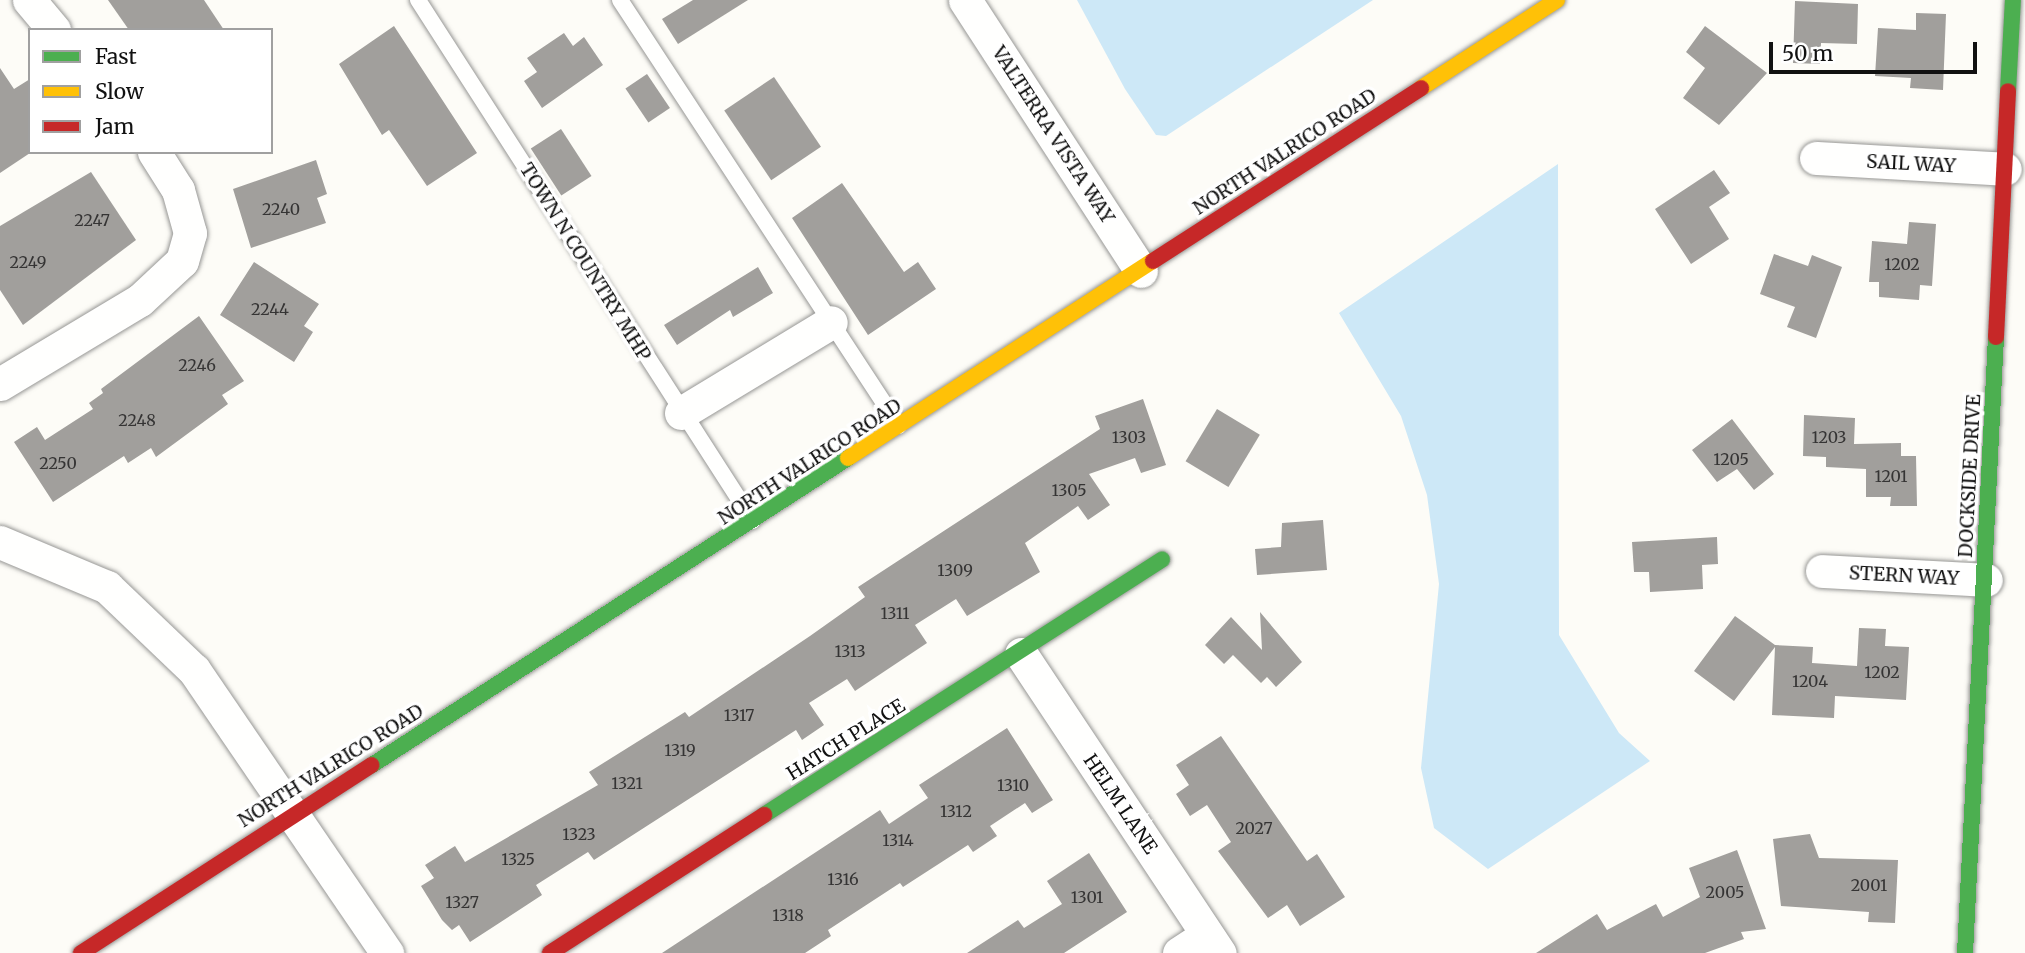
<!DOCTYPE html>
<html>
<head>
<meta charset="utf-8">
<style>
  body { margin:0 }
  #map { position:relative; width:2025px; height:953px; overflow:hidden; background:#fdfcf7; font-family:Merriweather,serif }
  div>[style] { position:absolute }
  .water>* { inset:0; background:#cde8f7 }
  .building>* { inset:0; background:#a19f9c; transform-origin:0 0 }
  .roads { filter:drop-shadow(0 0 2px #979795) drop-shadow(0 0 2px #979795) }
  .lane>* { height:16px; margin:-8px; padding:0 8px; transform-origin:8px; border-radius:8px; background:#fffffe }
  .street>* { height:33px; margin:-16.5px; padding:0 16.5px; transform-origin:16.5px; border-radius:16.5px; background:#fffffe }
  .fast>* { height:16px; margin:-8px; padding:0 8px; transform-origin:8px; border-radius:8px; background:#4caf50 }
  .slow>* { height:16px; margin:-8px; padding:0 8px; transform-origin:8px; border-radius:8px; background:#ffc107 }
  .jam>* { height:16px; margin:-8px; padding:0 8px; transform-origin:8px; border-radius:8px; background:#c62828 }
  span { translate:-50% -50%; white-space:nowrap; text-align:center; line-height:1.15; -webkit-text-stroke:7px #fff; paint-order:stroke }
  .number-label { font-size:16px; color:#353434 }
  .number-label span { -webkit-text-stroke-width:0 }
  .street-label { font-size:19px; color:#111 }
  .legend { position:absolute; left:28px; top:28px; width:245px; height:126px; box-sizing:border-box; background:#fff; border:2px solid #a0a0a0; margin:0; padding:9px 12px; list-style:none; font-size:21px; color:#111 }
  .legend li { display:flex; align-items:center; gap:14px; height:35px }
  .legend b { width:35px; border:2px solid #a0a0a0 }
  .scale { position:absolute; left:1769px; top:42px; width:208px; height:32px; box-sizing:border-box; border:4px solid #111; border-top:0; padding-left:9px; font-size:21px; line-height:24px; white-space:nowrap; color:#111; -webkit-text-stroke:5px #fff; paint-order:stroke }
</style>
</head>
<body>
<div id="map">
  <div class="water">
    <i style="clip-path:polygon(1077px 0,1373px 0,1166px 136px,1156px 135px,1125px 89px)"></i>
    <i style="clip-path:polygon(1558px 164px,1559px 635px,1619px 733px,1650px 761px,1488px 869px,1434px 828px,1421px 768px,1439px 584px,1427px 495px,1401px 416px,1339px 313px)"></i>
  </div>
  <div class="building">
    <i style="clip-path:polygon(108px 0,204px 0,224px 30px,129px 30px)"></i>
    <i style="clip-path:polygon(693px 0,748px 0,678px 44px,662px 19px)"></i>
    <i style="clip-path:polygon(1795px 1px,1858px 4px,1857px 44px,1821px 43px,1820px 64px,1793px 63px)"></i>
    <i style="clip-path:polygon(1916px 13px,1946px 14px,1943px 90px,1910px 88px,1911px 78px,1875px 76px,1878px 28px,1916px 30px)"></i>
    <i style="clip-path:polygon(394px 26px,477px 153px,427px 186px,389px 130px,382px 135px,339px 64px)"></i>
    <i style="clip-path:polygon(1705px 26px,1767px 73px,1719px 125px,1683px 98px,1705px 68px,1686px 52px)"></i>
    <i style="clip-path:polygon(564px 33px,573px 46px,584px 37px,603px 65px,542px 108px,524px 81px,537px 72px,527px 58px)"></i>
    <i style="clip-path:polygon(0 68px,14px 89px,30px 79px,30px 153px,0 173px)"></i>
    <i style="left:647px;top:74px;width:41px;height:26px;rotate:56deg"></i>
    <i style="left:774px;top:77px;width:84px;height:60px;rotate:56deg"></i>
    <i style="left:561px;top:129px;width:56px;height:36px;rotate:57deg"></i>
    <i style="clip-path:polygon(316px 160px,327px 194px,317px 198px,326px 223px,251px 248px,233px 189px)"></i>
    <i style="clip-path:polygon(1714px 170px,1730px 193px,1709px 207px,1729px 239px,1691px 264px,1655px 209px)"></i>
    <i style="clip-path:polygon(91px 172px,136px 240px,23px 325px,0 290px,0 226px)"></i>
    <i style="clip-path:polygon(842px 183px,904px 272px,918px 262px,936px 289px,868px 335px,792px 218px)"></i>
    <i style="clip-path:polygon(1909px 222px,1936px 224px,1932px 286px,1920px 285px,1919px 300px,1879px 297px,1879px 282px,1869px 282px,1872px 241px,1907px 244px)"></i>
    <i style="clip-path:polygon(1774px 254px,1808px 266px,1812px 255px,1842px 267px,1816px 338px,1787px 327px,1795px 307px,1760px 294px)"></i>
    <i style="clip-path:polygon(254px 262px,319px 304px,304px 326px,313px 332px,294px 362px,220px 315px)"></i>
    <i style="clip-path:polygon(758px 267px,773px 293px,733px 317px,730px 310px,677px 345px,664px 325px)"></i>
    <i style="clip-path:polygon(199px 316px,244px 381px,222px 395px,228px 404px,156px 457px,151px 448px,128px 463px,124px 456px,53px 502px,14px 442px,37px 427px,45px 440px,93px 409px,89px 403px,103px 393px,101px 389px)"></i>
    <i style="clip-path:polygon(1143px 399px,1166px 465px,1141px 473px,1135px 458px,1089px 474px,1110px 505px,1088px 520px,1078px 506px,1025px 543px,1040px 572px,967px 616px,956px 599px,915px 625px,927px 643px,855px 691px,847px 679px,809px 703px,824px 725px,802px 740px,796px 730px,594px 860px,588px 852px,536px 885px,542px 895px,470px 942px,459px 925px,452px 930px,442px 920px,421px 886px,434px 878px,425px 865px,455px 846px,465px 862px,598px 785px,589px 772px,685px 712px,689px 717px,810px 636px,865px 597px,858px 587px,1100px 429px,1095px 416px)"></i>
    <i style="left:1217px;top:409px;width:50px;height:61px;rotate:31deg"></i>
    <i style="clip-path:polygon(1804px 415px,1855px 418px,1854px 444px,1901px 443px,1901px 456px,1916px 456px,1917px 506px,1890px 506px,1891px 497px,1866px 497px,1866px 469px,1826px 467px,1826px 457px,1803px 456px)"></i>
    <i style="clip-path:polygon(1732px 419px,1774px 474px,1754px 490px,1737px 469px,1717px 482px,1692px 450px)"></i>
    <i style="clip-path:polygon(1323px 520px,1327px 570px,1257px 575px,1255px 549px,1281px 547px,1282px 523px)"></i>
    <i style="clip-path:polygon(1717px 537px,1718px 564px,1702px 565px,1703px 589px,1650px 592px,1649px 572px,1634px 572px,1632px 542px)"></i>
    <i style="clip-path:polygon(1260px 612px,1302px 662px,1276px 687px,1267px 677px,1261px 683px,1233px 655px,1224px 664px,1205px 645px,1231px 617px,1262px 650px)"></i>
    <i style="clip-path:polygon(1735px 616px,1775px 645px,1813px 647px,1812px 663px,1857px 666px,1859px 628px,1886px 629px,1885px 646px,1909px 647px,1906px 700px,1835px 696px,1834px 718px,1772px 715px,1775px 647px,1734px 701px,1694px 671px)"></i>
    <i style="clip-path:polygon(1007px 728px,1053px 800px,1032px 813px,1025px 803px,990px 826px,997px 836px,973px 852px,968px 845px,903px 887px,900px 883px,828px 930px,831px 936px,805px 953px,662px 953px,880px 810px,889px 824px,928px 798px,919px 785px)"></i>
    <i style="clip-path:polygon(1221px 736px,1307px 861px,1317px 854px,1345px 897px,1300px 926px,1287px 905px,1268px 918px,1218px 851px,1231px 842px,1207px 805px,1190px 816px,1176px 794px,1189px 785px,1176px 765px)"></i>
    <i style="clip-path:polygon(1810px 834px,1819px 858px,1898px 860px,1895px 923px,1868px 922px,1869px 912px,1781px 906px,1773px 839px)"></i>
    <i style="clip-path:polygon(1737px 850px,1766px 929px,1741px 932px,1744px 939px,1705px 953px,1536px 953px,1597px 914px,1607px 930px,1656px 904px,1663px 917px,1700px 897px,1689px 868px)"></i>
    <i style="clip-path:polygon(1089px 853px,1127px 912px,1064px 953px,967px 953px,1018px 920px,1024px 928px,1062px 904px,1047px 881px)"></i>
  </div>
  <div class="roads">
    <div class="lane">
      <i style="left:418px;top:0;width:619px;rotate:57.26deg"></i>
      <i style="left:620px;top:0;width:509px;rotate:56.78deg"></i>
    </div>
    <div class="street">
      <i style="left:29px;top:0;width:39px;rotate:50deg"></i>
      <i style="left:965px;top:0;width:323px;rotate:57deg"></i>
      <i style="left:1816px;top:158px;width:189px;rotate:3.3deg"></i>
      <i style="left:0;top:384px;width:163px;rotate:-31deg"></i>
      <i style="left:140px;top:300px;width:57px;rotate:-42.9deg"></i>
      <i style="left:182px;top:261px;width:29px;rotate:-74deg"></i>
      <i style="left:190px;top:233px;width:45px;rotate:-105.6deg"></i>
      <i style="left:178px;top:190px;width:45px;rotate:-122.3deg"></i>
      <i style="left:681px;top:413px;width:175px;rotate:-31.2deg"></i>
      <i style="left:0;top:542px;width:116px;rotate:22.8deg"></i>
      <i style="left:107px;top:587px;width:120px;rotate:43.7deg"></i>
      <i style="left:194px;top:670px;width:343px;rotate:55.7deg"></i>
      <i style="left:1822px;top:571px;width:164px;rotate:3.1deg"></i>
      <i style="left:1021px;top:654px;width:359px;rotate:56.4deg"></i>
      <i style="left:1179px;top:953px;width:33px;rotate:-33deg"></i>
    </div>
    <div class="fast">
      <i style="left:2008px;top:91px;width:91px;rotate:-86.9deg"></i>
      <i style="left:372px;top:765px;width:566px;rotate:-32.82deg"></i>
      <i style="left:764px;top:815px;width:473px;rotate:-32.7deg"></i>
      <i style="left:1965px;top:953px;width:617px;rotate:-87.12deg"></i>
    </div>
    <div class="slow">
      <i style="left:1421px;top:88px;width:162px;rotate:-32.9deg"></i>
      <i style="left:848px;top:458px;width:363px;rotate:-32.9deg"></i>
    </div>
    <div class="jam">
      <i style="left:1153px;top:261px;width:319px;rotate:-32.8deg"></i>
      <i style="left:1996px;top:337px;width:246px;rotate:-87.2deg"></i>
      <i style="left:81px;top:953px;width:346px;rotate:-32.9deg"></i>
      <i style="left:550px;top:953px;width:255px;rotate:-32.8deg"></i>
    </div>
  </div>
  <div class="number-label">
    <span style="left:281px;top:209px">2240</span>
    <span style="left:92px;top:220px">2247</span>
    <span style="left:28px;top:262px">2249</span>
    <span style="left:1902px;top:264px">1202</span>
    <span style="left:270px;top:309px">2244</span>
    <span style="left:197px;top:365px">2246</span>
    <span style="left:137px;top:420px">2248</span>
    <span style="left:1129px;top:437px">1303</span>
    <span style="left:1829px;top:437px">1203</span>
    <span style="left:1731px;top:459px">1205</span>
    <span style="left:58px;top:463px">2250</span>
    <span style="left:1891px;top:476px">1201</span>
    <span style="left:1069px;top:490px">1305</span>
    <span style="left:955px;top:570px">1309</span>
    <span style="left:895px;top:613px">1311</span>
    <span style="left:850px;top:651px">1313</span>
    <span style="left:1882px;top:672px">1202</span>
    <span style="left:1810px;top:681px">1204</span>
    <span style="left:739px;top:715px">1317</span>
    <span style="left:680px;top:750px">1319</span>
    <span style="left:627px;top:783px">1321</span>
    <span style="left:1013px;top:785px">1310</span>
    <span style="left:956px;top:811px">1312</span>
    <span style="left:1254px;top:828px">2027</span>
    <span style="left:579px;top:834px">1323</span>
    <span style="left:898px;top:840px">1314</span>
    <span style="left:518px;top:859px">1325</span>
    <span style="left:843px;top:879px">1316</span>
    <span style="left:1869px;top:885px">2001</span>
    <span style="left:1725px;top:892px">2005</span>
    <span style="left:1087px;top:897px">1301</span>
    <span style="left:462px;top:902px">1327</span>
    <span style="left:788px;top:915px">1318</span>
  </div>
  <div class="street-label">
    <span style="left:1053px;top:135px;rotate:57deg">VALTERRA VISTA WAY</span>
    <span style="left:1285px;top:152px;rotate:-33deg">NORTH VALRICO ROAD</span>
    <span style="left:1911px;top:164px;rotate:3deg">SAIL WAY</span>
    <span style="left:585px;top:262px;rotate:58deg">TOWN N COUNTRY MHP</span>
    <span style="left:810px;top:462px;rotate:-33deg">NORTH VALRICO ROAD</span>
    <span style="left:1970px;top:476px;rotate:-87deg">DOCKSIDE DRIVE</span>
    <span style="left:1904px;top:576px;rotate:3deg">STERN WAY</span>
    <span style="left:846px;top:740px;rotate:-32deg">HATCH PLACE</span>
    <span style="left:331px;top:766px;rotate:-32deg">NORTH VALRICO ROAD</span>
    <span style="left:1120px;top:804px;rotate:56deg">HELM LANE</span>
  </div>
  <ul class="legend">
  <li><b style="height:9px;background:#4caf50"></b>Fast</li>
  <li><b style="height:9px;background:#ffc107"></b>Slow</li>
  <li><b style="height:9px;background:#c62828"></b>Jam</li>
  </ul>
  <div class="scale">50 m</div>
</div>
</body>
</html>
